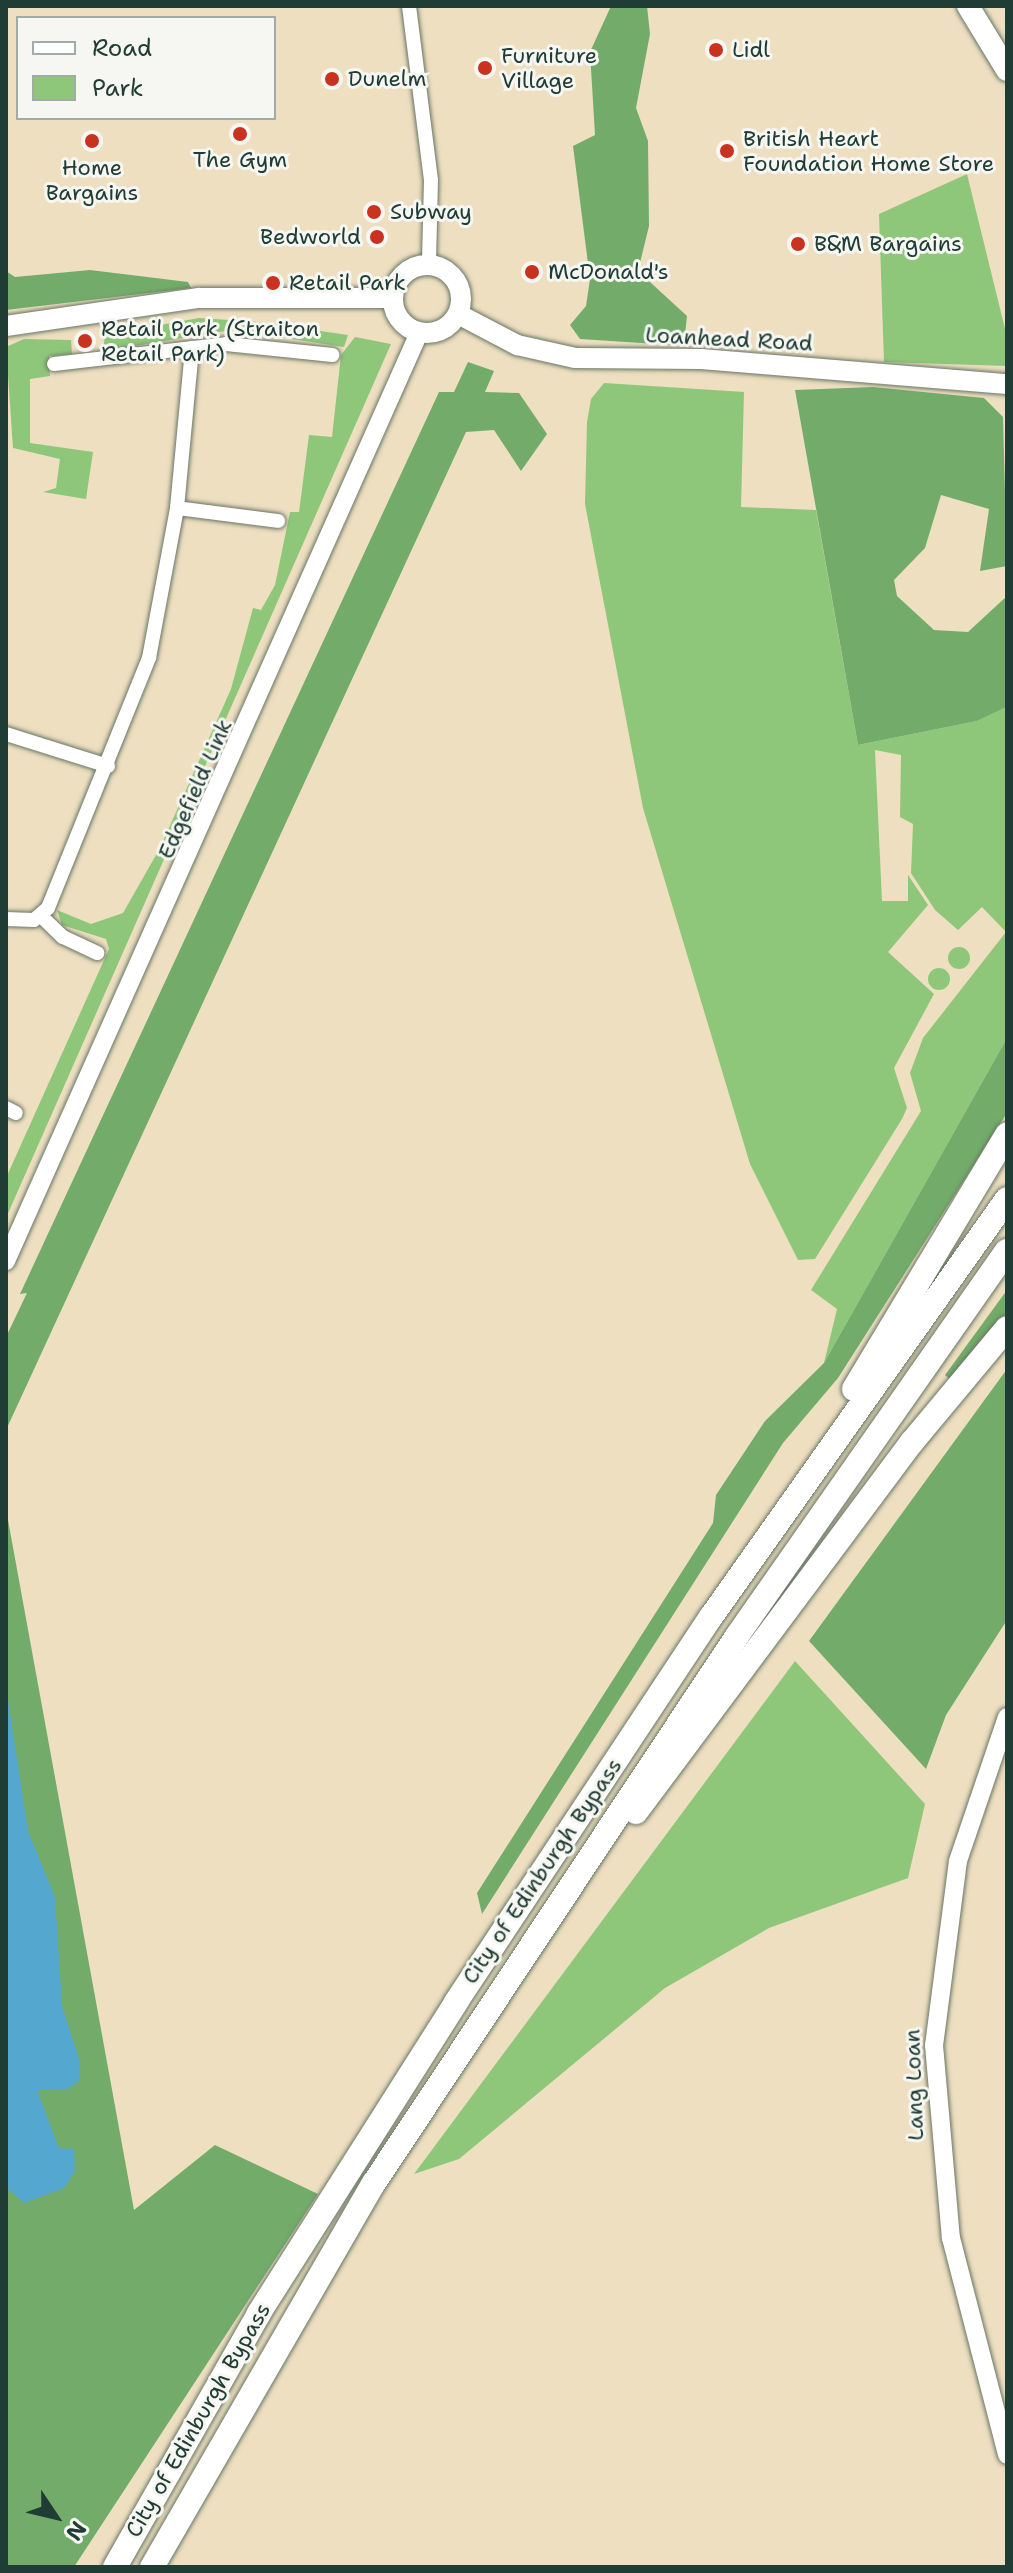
<!DOCTYPE html>
<html>
<head>
<meta charset="utf-8">
<style>
  body { margin:0 }
  #map { position:relative; width:1013px; height:2573px; overflow:hidden; background:#eedfc0; font-family:"Shantell Sans",sans-serif }
  div>[style] { position:absolute }
  .green>* { inset:0; background:#8fc77a }
  .round { border-radius:50% }
  .forest>* { inset:0; background:#73ac6a }
  .water>* { inset:0; background:#54a7cf }
  .roads { filter:drop-shadow(0 0 2px #677665) drop-shadow(0 0 2px #677665) }
  .minor>* { height:14px; margin:-7px; padding:0 7px; transform-origin:7px; border-radius:7px; background:#fff }
  .tertiary>* { height:18px; margin:-9px; padding:0 9px; transform-origin:9px; border-radius:9px; background:#fff }
  .secondary>* { height:20px; margin:-10px; padding:0 10px; transform-origin:10px; border-radius:10px; background:#fff }
  .secondary>.ring { margin:-10px; padding:0; box-sizing:content-box; background:none; border:20px solid #fff; border-radius:50% }
  .primary>* { height:22px; margin:-11px; padding:0 11px; transform-origin:11px; border-radius:11px; background:#fff }
  .trunk>* { height:24px; margin:-12px; padding:0 12px; transform-origin:12px; border-radius:12px; background:#fff }
  .dots>* { width:22px; height:22px; translate:-50% -50%; box-sizing:border-box; border:4px solid #f6f6f2; border-radius:50% }
  span { translate:-50% -50%; white-space:nowrap; text-align:center; line-height:1.15; -webkit-text-stroke:6px #f6f6f2; paint-order:stroke }
  .poi-label { font-size:22px; color:#1f3d34 }
  .left { translate:0 -50%; text-align:left }
  .right { translate:-100% -50%; text-align:right }
  .street-label { font-size:22px; color:#1f3d34 }
  .frame { position:absolute; inset:0; border:8px solid #1f3d34; pointer-events:none }
  .legend { position:absolute; left:16px; top:16px; width:260px; height:104px; box-sizing:border-box; background:#f6f6f2; border:2px solid #a0aca6; margin:0; padding:10px 14px; list-style:none; font-size:24px; color:#1f3d34 }
  .legend li { display:flex; align-items:center; gap:16px; height:40px }
  .legend b { width:40px; border:2px solid #a0aca6 }
  .north { position:absolute; left:16px; top:2477px; width:80px; height:80px; -webkit-text-stroke:6px #f6f6f2; paint-order:stroke; rotate:125deg; font-size:22px; font-weight:700; line-height:32px; text-align:center; color:#1f3d34 }
  .north::after { content:''; display:block; margin:auto; width:28px; height:36px; background:#1f3d34; clip-path:polygon(50% 0,100% 100%,50% 72%,0 100%) }
</style>
</head>
<body>
<div id="map">
  <div class="green">
    <i style="clip-path:polygon(967px 174px,1007px 337px,1007px 366px,884px 362px,879px 214px)"></i>
    <i style="clip-path:polygon(199px 318px,258px 322px,348px 335px,344px 347px,232px 330px,103px 351px,105px 335px)"></i>
    <i style="clip-path:polygon(355px 337px,391px 344px,6px 1218px,6px 1178px,109px 949px,106px 939px,62px 925px,57px 910px,91px 924px,123px 913px,160px 848px,231px 689px,253px 608px,261px 610px,275px 585px,290px 512px,299px 512px,309px 435px,332px 437px,341px 355px)"></i>
    <i style="clip-path:polygon(24px 339px,71px 340px,72px 354px,49px 356px,50px 376px,30px 379px,30px 443px,93px 452px,86px 499px,43px 492px,56px 488px,60px 459px,13px 448px,6px 347px)"></i>
    <i style="clip-path:polygon(604px 383px,744px 392px,741px 507px,816px 510px,858px 745px,977px 721px,1007px 707px,1007px 1038px,824px 1363px,837px 1309px,811px 1290px,921px 1111px,910px 1073px,923px 1038px,1006px 932px,982px 907px,958px 930px,935px 910px,911px 873px,913px 824px,900px 817px,901px 755px,875px 750px,882px 901px,908px 901px,908px 875px,928px 905px,888px 952px,934px 994px,894px 1068px,907px 1108px,902px 1119px,815px 1259px,798px 1260px,750px 1164px,643px 808px,585px 504px,587px 422px,591px 399px)"></i>
    <i class="round" style="left:948px;top:947px;width:22px;height:22px"></i>
    <i class="round" style="left:928px;top:968px;width:22px;height:22px"></i>
    <i style="clip-path:polygon(795px 1661px,925px 1804px,908px 1878px,769px 1928px,665px 1988px,459px 2159px,414px 2174px)"></i>
  </div>
  <div class="forest">
    <i style="clip-path:polygon(611px 6px,647px 6px,650px 34px,636px 108px,648px 141px,649px 226px,638px 271px,687px 316px,685px 335px,672px 345px,580px 339px,570px 325px,586px 306px,590px 279px,573px 146px,595px 135px,590px 52px)"></i>
    <i style="clip-path:polygon(90px 270px,188px 282px,191px 288px,6px 310px,6px 271px,15px 277px)"></i>
    <i style="clip-path:polygon(468px 362px,494px 371px,485px 392px,519px 393px,547px 434px,521px 471px,494px 430px,466px 432px,6px 1430px,6px 1337px,27px 1293px,20px 1294px,439px 392px,454px 392px)"></i>
    <i style="clip-path:polygon(873px 387px,984px 398px,1003px 417px,1007px 566px,980px 571px,989px 509px,941px 495px,925px 548px,894px 580px,897px 596px,934px 630px,968px 632px,1007px 596px,1007px 707px,977px 721px,858px 745px,795px 390px)"></i>
    <i style="clip-path:polygon(1007px 1038px,1007px 1113px,838px 1378px,783px 1443px,482px 1914px,477px 1893px,713px 1523px,716px 1495px,765px 1421px,824px 1363px)"></i>
    <i style="clip-path:polygon(1007px 1290px,1007px 1316px,952px 1381px,945px 1375px)"></i>
    <i style="clip-path:polygon(1007px 1369px,1007px 1620px,946px 1715px,926px 1769px,809px 1641px)"></i>
    <i style="clip-path:polygon(6px 1509px,134px 2210px,215px 2145px,318px 2194px,74px 2567px,6px 2567px)"></i>
  </div>
  <div class="water">
    <i style="clip-path:polygon(6px 1687px,28px 1831px,55px 1897px,62px 2006px,80px 2062px,80px 2080px,68px 2089px,37px 2090px,59px 2148px,74px 2149px,75px 2171px,64px 2188px,24px 2203px,6px 2187px)"></i>
  </div>
  <div class="roads">
    <div class="minor">
      <i style="left:409px;top:6px;width:175px;rotate:82.8deg"></i>
      <i style="left:431px;top:180px;width:84px;rotate:91.4deg"></i>
      <i style="left:54px;top:364px;width:173px;rotate:-6.6deg"></i>
      <i style="left:226px;top:344px;width:107px;rotate:5.9deg"></i>
      <i style="left:177px;top:508px;width:102px;rotate:7.3deg"></i>
      <i style="left:6px;top:734px;width:107px;rotate:17.4deg"></i>
      <i style="left:41px;top:916px;width:30px;rotate:44deg"></i>
      <i style="left:63px;top:937px;width:38px;rotate:25deg"></i>
      <i style="left:6px;top:919px;width:28px;rotate:2deg"></i>
      <i style="left:34px;top:920px;width:18px;rotate:-41deg"></i>
      <i style="left:48px;top:908px;width:270px;rotate:-68deg"></i>
      <i style="left:149px;top:658px;width:153px;rotate:-79.4deg"></i>
      <i style="left:177px;top:508px;width:161px;rotate:-84.6deg"></i>
      <i style="left:6px;top:1108px;width:11px;rotate:27deg"></i>
    </div>
    <div class="tertiary">
      <i style="left:6px;top:1261px;width:1016px;rotate:-66.01deg"></i>
      <i style="left:1007px;top:1717px;width:152px;rotate:108.8deg"></i>
      <i style="left:958px;top:1861px;width:186px;rotate:97.4deg"></i>
      <i style="left:934px;top:2045px;width:194px;rotate:85deg"></i>
      <i style="left:951px;top:2238px;width:224px;rotate:75.5deg"></i>
    </div>
    <div class="secondary">
      <i class="ring" style="left:393px;top:265px;width:48px;height:48px"></i>
      <i style="left:458px;top:314px;width:67px;rotate:27.7deg"></i>
      <i style="left:517px;top:345px;width:59px;rotate:12.6deg"></i>
      <i style="left:575px;top:358px;width:126px;rotate:0.5deg"></i>
      <i style="left:701px;top:359px;width:307px;rotate:4.7deg"></i>
      <i style="left:6px;top:326px;width:195px;rotate:-8.3deg"></i>
      <i style="left:199px;top:298px;width:193px"></i>
    </div>
    <div class="primary">
      <i style="left:968px;top:6px;width:75px;rotate:58.6deg"></i>
    </div>
    <div class="trunk">
      <i style="left:854px;top:1389px;width:297px;rotate:-59deg"></i>
      <i style="left:636px;top:1812px;width:462px;rotate:-53.3deg"></i>
      <i style="left:912px;top:1442px;width:148px;rotate:-50.2deg"></i>
      <i style="left:115px;top:2567px;width:292px;rotate:-60.4deg"></i>
      <i style="left:259px;top:2313px;width:368px;rotate:-57.6deg"></i>
      <i style="left:456px;top:2002px;width:462px;rotate:-56.5deg"></i>
      <i style="left:711px;top:1617px;width:512px;rotate:-54.7deg"></i>
      <i style="left:152px;top:2567px;width:444px;rotate:-60deg"></i>
      <i style="left:374px;top:2183px;width:656px;rotate:-56.43deg"></i>
      <i style="left:737px;top:1636px;width:470px;rotate:-55deg"></i>
    </div>
  </div>
  <div class="dots">
    <i style="left:716px;top:50px;background:#c8321e"></i>
    <i style="left:485px;top:68px;background:#c8321e"></i>
    <i style="left:332px;top:79px;background:#c8321e"></i>
    <i style="left:240px;top:134px;background:#c8321e"></i>
    <i style="left:92px;top:141px;background:#c8321e"></i>
    <i style="left:727px;top:151px;background:#c8321e"></i>
    <i style="left:374px;top:212px;background:#c8321e"></i>
    <i style="left:377px;top:237px;background:#c8321e"></i>
    <i style="left:798px;top:244px;background:#c8321e"></i>
    <i style="left:532px;top:272px;background:#c8321e"></i>
    <i style="left:273px;top:283px;background:#c8321e"></i>
    <i style="left:85px;top:341px;background:#c8321e"></i>
  </div>
  <div class="poi-label">
    <span class="left" style="left:732px;top:50px">Lidl</span>
    <span class="left" style="left:501px;top:68px">Furniture<br>Village</span>
    <span class="left" style="left:348px;top:79px">Dunelm</span>
    <span class="left" style="left:743px;top:151px">British Heart<br>Foundation Home Store</span>
    <span style="left:240px;top:160px">The Gym</span>
    <span style="left:92px;top:180px">Home<br>Bargains</span>
    <span class="left" style="left:390px;top:212px">Subway</span>
    <span class="right" style="left:361px;top:237px">Bedworld</span>
    <span class="left" style="left:814px;top:244px">B&amp;M Bargains</span>
    <span class="left" style="left:548px;top:272px">McDonald's</span>
    <span class="left" style="left:289px;top:283px">Retail Park</span>
    <span class="left" style="left:101px;top:341px">Retail Park (Straiton<br>Retail Park)</span>
  </div>
  <div class="street-label">
    <span style="left:729px;top:339px;rotate:3deg">Loanhead Road</span>
    <span style="left:195px;top:789px;rotate:-66deg">Edgefield Link</span>
    <span style="left:542px;top:1871px;rotate:-56deg">City of Edinburgh Bypass</span>
    <span style="left:914px;top:2085px;rotate:-92deg">Lang Loan</span>
    <span style="left:198px;top:2420px;rotate:-60deg">City of Edinburgh Bypass</span>
  </div>
  <div class="frame"></div>
  <ul class="legend">
  <li><b style="height:10px;background:#fff"></b>Road</li>
  <li><b style="height:22px;background:#8fc77a"></b>Park</li>
  </ul>
  <div class="north">N</div>
</div>
</body>
</html>
